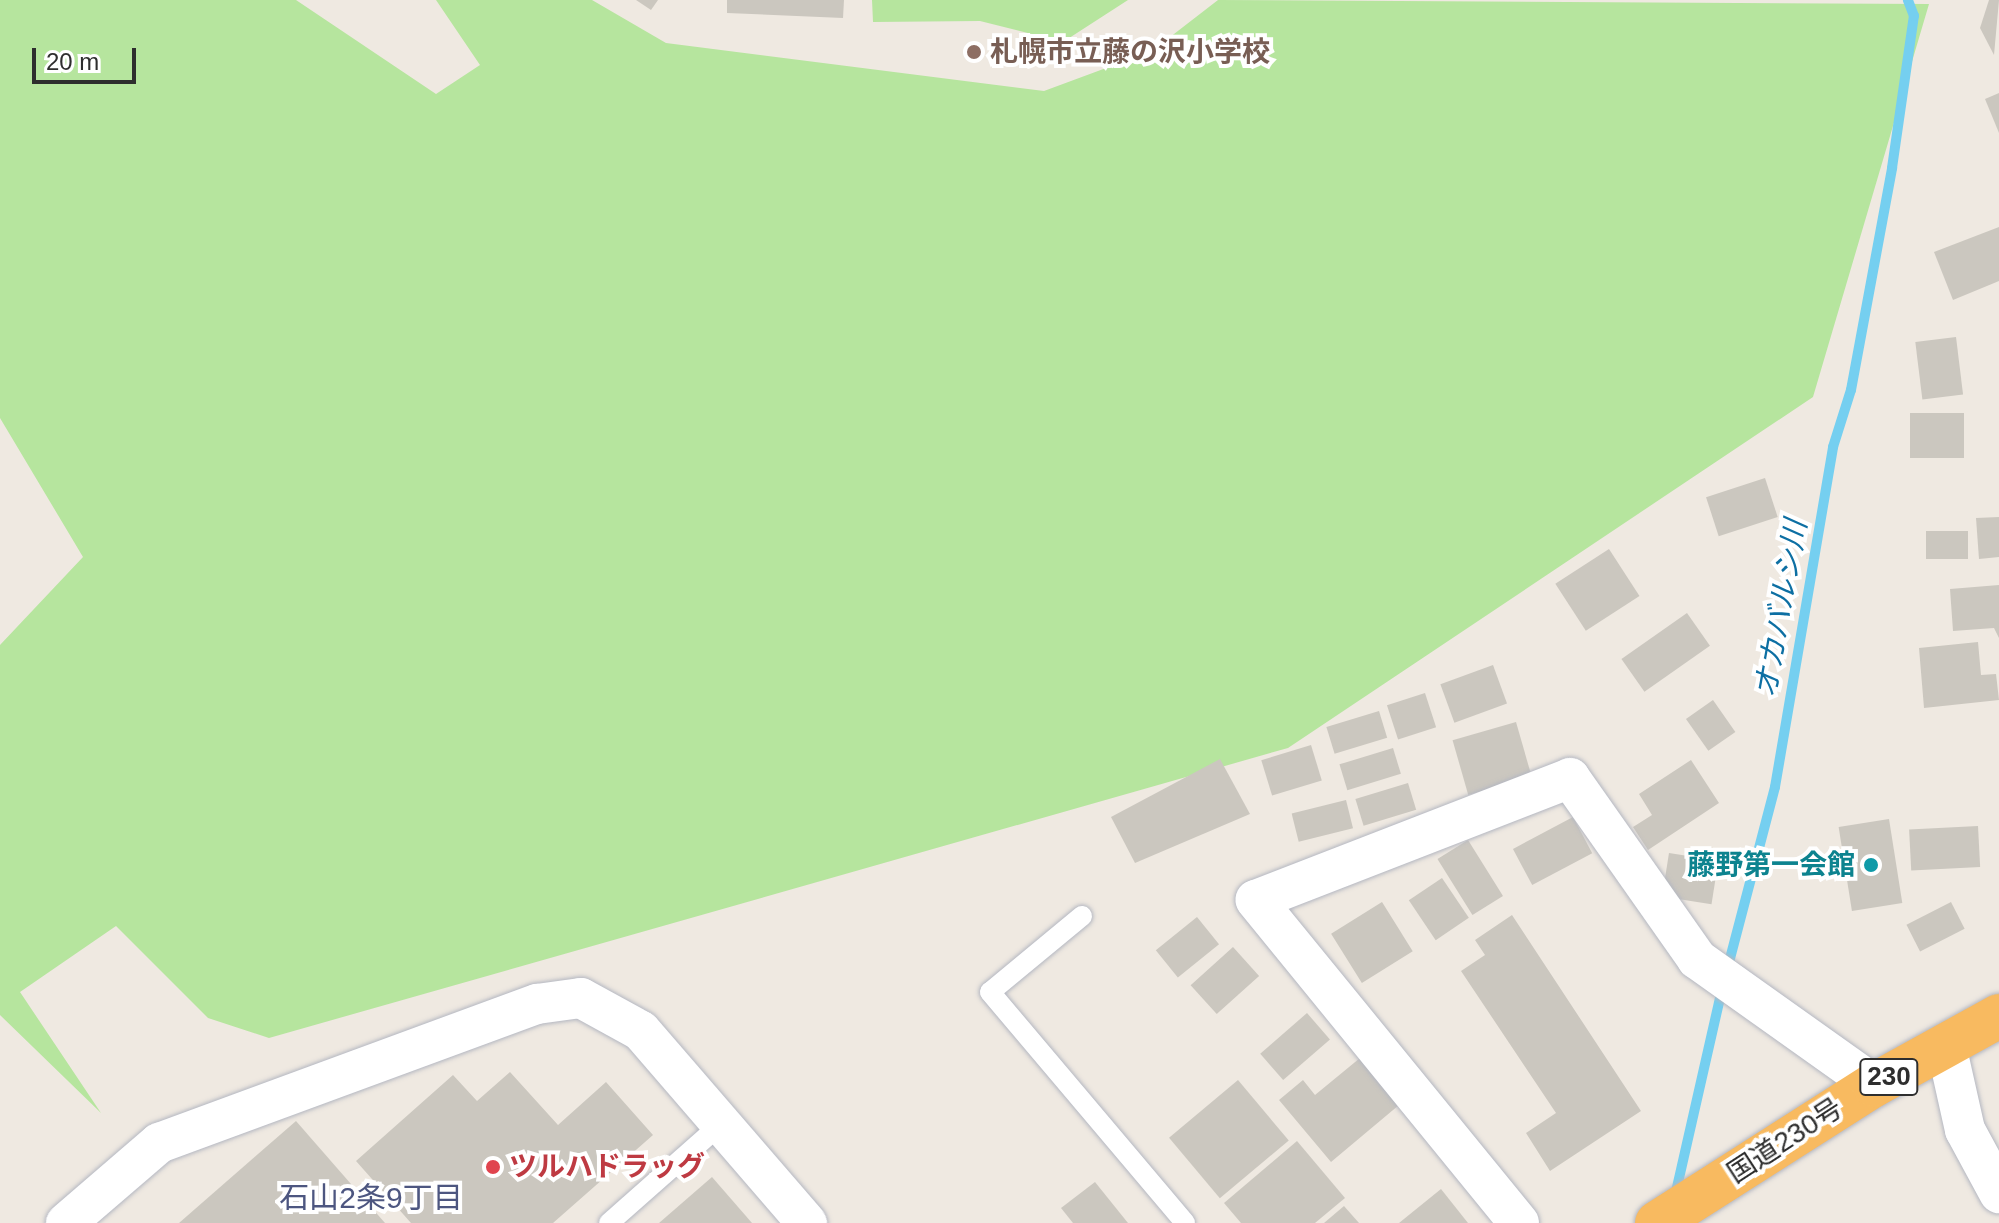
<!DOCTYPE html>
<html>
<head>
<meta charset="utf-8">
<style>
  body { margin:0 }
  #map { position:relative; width:1999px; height:1223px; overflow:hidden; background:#efe9e1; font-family:Helvetica,"Noto Sans JP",sans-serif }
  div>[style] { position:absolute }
  .green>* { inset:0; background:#b6e59e }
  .stream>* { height:10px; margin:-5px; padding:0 5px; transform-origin:5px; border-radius:5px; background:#75cff0 }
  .building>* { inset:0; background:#cbc7bf; transform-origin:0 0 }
  .roads { filter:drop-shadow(0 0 2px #b4b7c1) drop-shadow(0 0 2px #b4b7c1) }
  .service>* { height:20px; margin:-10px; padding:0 10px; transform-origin:10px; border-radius:10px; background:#fff }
  .minor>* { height:40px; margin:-20px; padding:0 20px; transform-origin:20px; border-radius:20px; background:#fff }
  .trunk>* { height:44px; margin:-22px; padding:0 22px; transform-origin:22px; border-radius:22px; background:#f8ba60 }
  .dots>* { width:22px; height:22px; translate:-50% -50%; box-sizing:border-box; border:4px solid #fff; border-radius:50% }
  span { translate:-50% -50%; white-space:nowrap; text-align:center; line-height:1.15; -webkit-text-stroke:8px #fff; paint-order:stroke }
  .shield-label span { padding:2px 6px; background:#fff; border:2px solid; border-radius:6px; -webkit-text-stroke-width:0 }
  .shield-label { font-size:26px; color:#2e2e2e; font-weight:700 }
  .education-label { font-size:28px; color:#785e54; font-weight:700 }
  .left { translate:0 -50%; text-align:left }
  .culture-label { font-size:28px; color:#0d838f; font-weight:700 }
  .right { translate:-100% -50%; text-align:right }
  .street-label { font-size:28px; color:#2e2e2e }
  .health-label { font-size:28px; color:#be3a42; font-weight:700 }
  .water-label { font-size:30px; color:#0d6fa3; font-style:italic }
  .neighbourhood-label { font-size:30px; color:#4d5680 }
  .scale { position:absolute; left:32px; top:48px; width:104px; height:36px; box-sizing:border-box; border:4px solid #2e2e2e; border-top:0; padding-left:10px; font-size:24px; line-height:28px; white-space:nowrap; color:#2e2e2e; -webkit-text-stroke:6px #fff; paint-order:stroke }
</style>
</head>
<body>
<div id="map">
  <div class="green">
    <i style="clip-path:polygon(0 0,296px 0,436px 94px,480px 65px,436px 0,592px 0,666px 43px,1044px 91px,1152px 51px,1218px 0,1929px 4px,1813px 397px,1288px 748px,269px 1038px,208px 1018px,116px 926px,20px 992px,101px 1113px,0 1015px,0 645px,83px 557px,0 418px)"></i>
    <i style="clip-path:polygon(872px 0,1128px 0,1063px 42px,980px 21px,873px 22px)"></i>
  </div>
  <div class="stream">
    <i style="left:1727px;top:970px;width:189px;rotate:-75.3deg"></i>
    <i style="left:1775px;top:787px;width:345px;rotate:-80.3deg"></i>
    <i style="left:1833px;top:447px;width:60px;rotate:-72.5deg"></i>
    <i style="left:1851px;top:390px;width:226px;rotate:-79.5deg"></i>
    <i style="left:1892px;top:168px;width:154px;rotate:-81.8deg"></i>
    <i style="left:1914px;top:16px;width:17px;rotate:-111deg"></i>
    <i style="left:1675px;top:1196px;width:212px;rotate:-77.2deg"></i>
  </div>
  <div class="building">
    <i style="clip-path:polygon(636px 0,658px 0,651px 10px)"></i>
    <i style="clip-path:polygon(727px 0,844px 0,843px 18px,727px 13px)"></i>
    <i style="clip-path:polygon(1989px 0,1999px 0,1994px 55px,1980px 28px)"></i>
    <i style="clip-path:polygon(1999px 93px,1999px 133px,1985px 99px)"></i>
    <i style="clip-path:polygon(1999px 227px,1999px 281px,1953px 300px,1934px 252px)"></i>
    <i style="left:1956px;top:337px;width:58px;height:41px;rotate:83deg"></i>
    <i style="left:1964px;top:413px;width:45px;height:54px;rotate:90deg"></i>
    <i style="left:1765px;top:478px;width:41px;height:62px;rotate:72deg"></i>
    <i style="clip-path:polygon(1999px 517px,1999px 557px,1979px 559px,1976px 518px)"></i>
    <i style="left:1926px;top:531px;width:42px;height:28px"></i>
    <i style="left:1609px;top:549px;width:56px;height:64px;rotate:57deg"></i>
    <i style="clip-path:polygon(1999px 585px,1999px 638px,1994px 628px,1953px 631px,1950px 589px)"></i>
    <i style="left:1687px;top:613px;width:40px;height:80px;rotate:55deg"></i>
    <i style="clip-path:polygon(1978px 642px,1981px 675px,1996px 674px,1999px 700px,1924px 708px,1919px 648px)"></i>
    <i style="left:1493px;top:665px;width:41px;height:56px;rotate:70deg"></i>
    <i style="left:1425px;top:693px;width:36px;height:40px;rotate:72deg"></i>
    <i style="left:1713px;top:700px;width:39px;height:33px;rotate:55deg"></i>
    <i style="left:1379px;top:711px;width:28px;height:55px;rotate:73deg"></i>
    <i style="left:1516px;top:722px;width:57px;height:66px;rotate:74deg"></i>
    <i style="left:1311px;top:745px;width:37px;height:52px;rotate:73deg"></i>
    <i style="left:1393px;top:748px;width:27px;height:56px;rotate:73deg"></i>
    <i style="clip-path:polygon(1220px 759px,1250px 814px,1135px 863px,1111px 817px)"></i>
    <i style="clip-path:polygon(1691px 760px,1719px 803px,1648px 850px,1633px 827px,1652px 815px,1639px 794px)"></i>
    <i style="left:1408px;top:783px;width:28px;height:55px;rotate:73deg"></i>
    <i style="left:1346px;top:800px;width:29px;height:56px;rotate:76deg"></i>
    <i style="left:1573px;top:817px;width:41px;height:68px;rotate:62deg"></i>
    <i style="left:1889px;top:819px;width:85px;height:51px;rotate:81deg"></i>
    <i style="left:1978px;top:826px;width:41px;height:69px;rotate:87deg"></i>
    <i style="left:1468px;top:840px;width:66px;height:36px;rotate:58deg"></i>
    <i style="left:1669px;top:853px;width:50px;height:44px;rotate:9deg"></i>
    <i style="left:1442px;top:878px;width:48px;height:40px;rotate:56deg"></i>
    <i style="left:1382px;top:902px;width:58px;height:60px;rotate:58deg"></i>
    <i style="left:1951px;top:902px;width:30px;height:50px;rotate:63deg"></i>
    <i style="clip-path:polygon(1512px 915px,1641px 1111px,1550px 1171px,1526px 1133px,1556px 1113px,1461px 971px,1485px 955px,1475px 940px)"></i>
    <i style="left:1197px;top:917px;width:35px;height:53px;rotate:51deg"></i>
    <i style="left:1233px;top:947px;width:39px;height:57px;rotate:48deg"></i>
    <i style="left:1307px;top:1013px;width:35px;height:62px;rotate:49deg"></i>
    <i style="clip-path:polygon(1360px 1058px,1399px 1105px,1331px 1162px,1279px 1100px,1303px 1080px,1315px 1095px)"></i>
    <i style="clip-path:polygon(510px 1072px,558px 1125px,606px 1082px,653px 1135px,553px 1223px,411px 1223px,356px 1161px,453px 1075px,477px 1101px)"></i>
    <i style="left:1238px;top:1080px;width:79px;height:90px;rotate:50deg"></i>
    <i style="clip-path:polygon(296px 1121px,385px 1223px,179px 1223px)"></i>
    <i style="clip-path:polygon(1297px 1141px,1345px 1198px,1315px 1223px,1241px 1223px,1224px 1203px)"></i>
    <i style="clip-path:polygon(712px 1177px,752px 1223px,659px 1223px)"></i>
    <i style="clip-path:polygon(1095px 1182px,1128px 1223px,1073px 1223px,1061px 1208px)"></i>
    <i style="clip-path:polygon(1441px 1189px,1468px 1223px,1399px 1223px)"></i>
    <i style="clip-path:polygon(1344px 1206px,1359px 1223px,1324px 1223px)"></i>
  </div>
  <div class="roads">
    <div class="service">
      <i style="left:1082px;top:916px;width:119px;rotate:140.4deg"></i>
      <i style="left:990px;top:992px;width:302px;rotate:49.8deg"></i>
      <i style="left:609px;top:1223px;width:152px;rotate:-41.5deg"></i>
    </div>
    <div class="minor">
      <i style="left:1946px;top:1045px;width:87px;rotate:77.4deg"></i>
      <i style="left:1965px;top:1130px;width:72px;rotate:61.6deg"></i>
      <i style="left:66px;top:1223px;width:123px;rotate:-40.7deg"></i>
      <i style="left:159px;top:1143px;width:403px;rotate:-20.2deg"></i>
      <i style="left:537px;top:1004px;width:44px;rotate:-7.8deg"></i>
      <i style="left:581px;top:998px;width:68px;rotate:28.8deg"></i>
      <i style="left:641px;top:1031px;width:254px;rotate:49.2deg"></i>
      <i style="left:1519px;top:1223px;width:417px;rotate:-129.2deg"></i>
      <i style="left:1256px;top:900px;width:337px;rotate:-21.2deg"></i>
      <i style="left:1570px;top:778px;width:221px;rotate:54.9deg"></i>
      <i style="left:1697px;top:959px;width:217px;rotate:35.4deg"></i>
    </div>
    <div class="trunk">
      <i style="left:1657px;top:1223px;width:257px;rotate:-32.5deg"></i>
      <i style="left:1874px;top:1085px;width:143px;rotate:-28.9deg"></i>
    </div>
  </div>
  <div class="dots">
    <i style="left:974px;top:52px;background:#8d6e63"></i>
    <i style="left:1871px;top:865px;background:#0f9aa8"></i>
    <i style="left:493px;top:1167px;background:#e0444e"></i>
  </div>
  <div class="shield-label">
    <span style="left:1889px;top:1077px">230</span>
  </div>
  <div class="education-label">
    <span class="left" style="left:990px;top:52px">札幌市立藤の沢小学校</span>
  </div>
  <div class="culture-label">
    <span class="right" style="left:1855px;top:865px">藤野第一会館</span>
  </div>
  <div class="street-label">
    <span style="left:1785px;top:1141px;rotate:-33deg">国道230号</span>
  </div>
  <div class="health-label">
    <span class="left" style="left:509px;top:1167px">ツルハドラッグ</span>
  </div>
  <div class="water-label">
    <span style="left:1781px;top:609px;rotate:-80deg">オカバルシ川</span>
  </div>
  <div class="neighbourhood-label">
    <span style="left:371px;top:1198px">石山2条9丁目</span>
  </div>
  <div class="scale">20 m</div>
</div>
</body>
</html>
